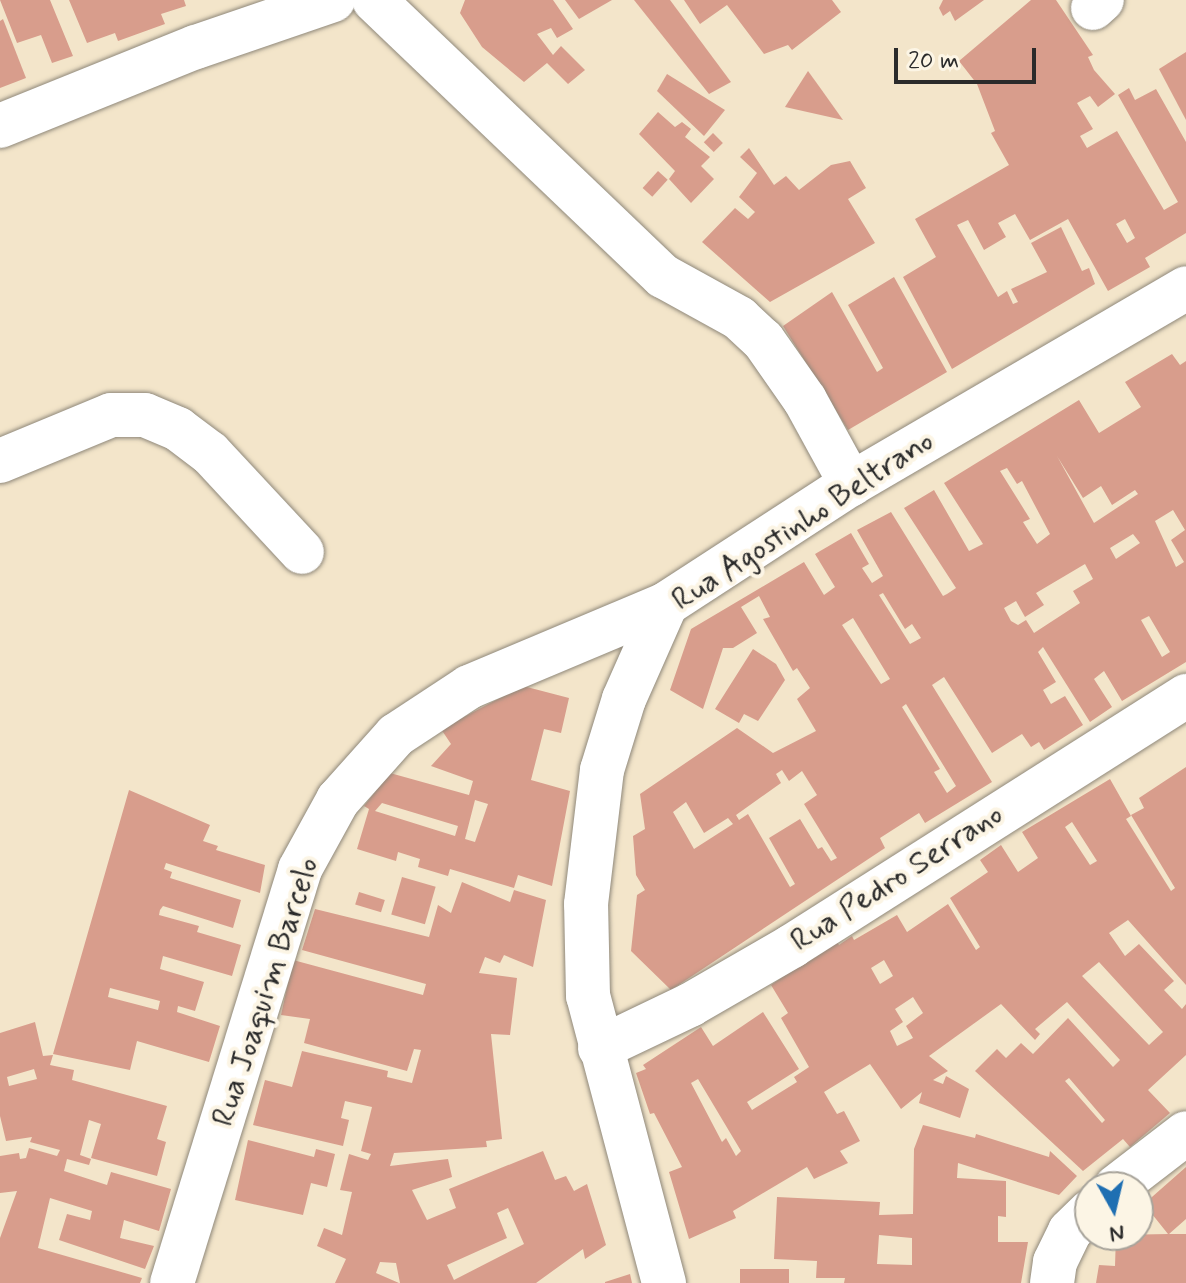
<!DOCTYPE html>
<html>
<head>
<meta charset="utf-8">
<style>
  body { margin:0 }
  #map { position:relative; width:1186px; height:1283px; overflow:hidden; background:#f3e5ca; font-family:Mynerve,sans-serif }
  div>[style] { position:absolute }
  .building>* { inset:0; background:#d89d8c; transform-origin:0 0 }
  .roads { filter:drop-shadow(0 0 2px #8f887a) drop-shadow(0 0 2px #8f887a) }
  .minor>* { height:44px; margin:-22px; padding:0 22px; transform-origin:22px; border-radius:22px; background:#fff }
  span { translate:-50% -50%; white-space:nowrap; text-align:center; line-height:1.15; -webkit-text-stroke:8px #fcf5e5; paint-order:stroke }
  .street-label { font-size:32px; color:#2b2b2b }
  .north { position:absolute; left:1074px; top:1171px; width:80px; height:80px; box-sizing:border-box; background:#fcf5e5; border:2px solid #a8a49b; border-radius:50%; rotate:172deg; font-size:22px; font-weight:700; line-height:32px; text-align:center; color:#2b2b2b }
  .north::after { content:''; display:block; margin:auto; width:28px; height:36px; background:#1f6fb2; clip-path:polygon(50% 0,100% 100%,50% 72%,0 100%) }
  .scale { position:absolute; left:894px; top:48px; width:142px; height:36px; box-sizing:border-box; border:4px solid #2b2b2b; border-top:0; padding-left:10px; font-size:24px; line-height:28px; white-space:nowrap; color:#2b2b2b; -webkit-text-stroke:6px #fcf5e5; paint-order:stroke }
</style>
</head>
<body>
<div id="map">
  <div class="building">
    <i style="clip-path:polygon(0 0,50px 0,73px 56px,52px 63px,41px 35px,17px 43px)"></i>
    <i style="clip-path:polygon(69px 0,184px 0,186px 6px,161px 14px,165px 24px,118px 41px,115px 33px,87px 43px)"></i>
    <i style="clip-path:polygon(465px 0,553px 0,573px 29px,557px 38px,551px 28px,537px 34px,553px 55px,561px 46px,585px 70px,568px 84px,547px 63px,524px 82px,482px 47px,460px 13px)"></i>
    <i style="clip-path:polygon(565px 0,612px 0,579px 19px)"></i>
    <i style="clip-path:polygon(634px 0,670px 0,731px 82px,709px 94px)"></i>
    <i style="clip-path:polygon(684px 0,832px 0,841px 12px,792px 50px,788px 45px,764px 54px,727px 5px,700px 24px)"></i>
    <i style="clip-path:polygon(943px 0,984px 0,955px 21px,950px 11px,943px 16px,939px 8px)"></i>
    <i style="clip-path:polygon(evenodd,1031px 0,1056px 0,1093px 55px,1088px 57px,1094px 70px,1115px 94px,1098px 107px,1090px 96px,1077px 103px,1093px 129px,1080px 136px,1087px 148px,1117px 131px,1164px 210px,1178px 202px,1118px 95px,1129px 88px,1135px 100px,1156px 89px,1186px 142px,1186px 233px,1145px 258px,1150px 267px,1108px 291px,1068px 219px,1030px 240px,1015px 214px,998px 223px,1006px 237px,984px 250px,968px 220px,957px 225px,998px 297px,1007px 291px,1013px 304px,1018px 302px,1011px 289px,1047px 272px,1031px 243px,1061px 227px,1082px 271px,1089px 268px,1095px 284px,952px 369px,903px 277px,936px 257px,915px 219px,1009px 165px,991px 133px,995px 131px,977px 84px,959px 61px,1031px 0,1125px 219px,1135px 238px,1127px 243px,1116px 224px,1125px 219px)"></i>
    <i style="clip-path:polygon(3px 19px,26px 78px,0 88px,0 21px)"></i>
    <i style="clip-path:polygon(1186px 52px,1186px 120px,1159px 69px)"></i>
    <i style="clip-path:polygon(808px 71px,821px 89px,843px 120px,785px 107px)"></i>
    <i style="clip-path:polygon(667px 74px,725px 110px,704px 136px,657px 91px)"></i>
    <i style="clip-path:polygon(658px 112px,675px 127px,682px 122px,691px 129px,685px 137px,710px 157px,701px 166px,714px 179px,691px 203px,669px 179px,675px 171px,639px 134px)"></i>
    <i style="left:713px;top:133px;width:14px;height:13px;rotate:45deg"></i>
    <i style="clip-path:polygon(749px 148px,774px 185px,786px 176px,799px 190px,831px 165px,850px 161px,866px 188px,848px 199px,875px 243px,770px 302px,702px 242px,735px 208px,748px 219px,755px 212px,739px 197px,757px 173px,740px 157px)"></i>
    <i style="left:658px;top:171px;width:13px;height:23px;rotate:42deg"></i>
    <i style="clip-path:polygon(894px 277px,947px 372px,848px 430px,783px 326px,832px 292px,877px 372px,883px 368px,848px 305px)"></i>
    <i style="clip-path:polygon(evenodd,1172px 354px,1180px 365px,1186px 361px,1186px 662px,1122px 701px,1104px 671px,1094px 679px,1112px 707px,1090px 722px,1043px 647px,1038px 652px,1056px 682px,1043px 690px,1051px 704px,1065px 696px,1083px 725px,1044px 750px,1039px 742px,1031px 747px,1022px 734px,992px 753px,944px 677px,932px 685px,992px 782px,925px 823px,919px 813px,880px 838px,885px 848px,671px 990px,631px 951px,637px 895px,645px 890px,636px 875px,633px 836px,645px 829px,640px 794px,737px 728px,773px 753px,816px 731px,797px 699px,810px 688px,797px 668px,793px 671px,763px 619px,770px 617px,759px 596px,741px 607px,757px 633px,733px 648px,723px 648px,703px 709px,670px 690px,691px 629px,804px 562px,824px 595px,835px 587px,815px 554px,851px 533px,869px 564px,862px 568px,872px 583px,883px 576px,857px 530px,891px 512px,943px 596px,947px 594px,956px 588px,904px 508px,934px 490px,969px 551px,983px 544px,944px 483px,1079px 400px,1099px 433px,1141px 407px,1125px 382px,1172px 354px,1057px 456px,1083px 498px,1101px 486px,1112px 505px,1135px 490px,1138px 494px,1094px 523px,1057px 456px,1172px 354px,1007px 468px,1017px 484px,1022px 481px,1050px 534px,1037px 544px,1023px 522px,1030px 519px,1000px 471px,1007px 468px,1172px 354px,1173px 510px,1185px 530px,1171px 540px,1184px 562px,1176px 567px,1155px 521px,1173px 510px,1172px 354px,1133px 534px,1140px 543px,1116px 559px,1110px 548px,1133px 534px,1172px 354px,1085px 564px,1093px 579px,1073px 591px,1080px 603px,1034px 633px,1026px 620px,1018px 625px,1011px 621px,1004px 608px,1016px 601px,1025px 617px,1044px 605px,1036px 593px,1085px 564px,1172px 354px,883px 593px,905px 629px,912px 624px,921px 638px,910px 644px,879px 595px,883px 593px,1172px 354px,1149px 616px,1170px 652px,1162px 657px,1141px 620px,1149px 616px,1172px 354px,853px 618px,890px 679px,881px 684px,842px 625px,853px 618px,1172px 354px,906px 704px,956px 786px,947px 793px,934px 772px,940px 769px,902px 707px,906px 704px,1172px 354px,782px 770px,789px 781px,802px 771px,817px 795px,804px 804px,837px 858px,831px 861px,822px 847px,818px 849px,800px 819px,769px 838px,795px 884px,790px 887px,748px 814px,739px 820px,736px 815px,781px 783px,776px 774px,782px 770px,1172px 354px,686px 802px,704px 833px,728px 818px,733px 824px,694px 849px,673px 812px,686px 802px)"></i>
    <i style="clip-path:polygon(753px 649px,776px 664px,785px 680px,758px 721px,744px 714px,739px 723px,715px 709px)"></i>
    <i style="clip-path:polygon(evenodd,523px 686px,569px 698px,561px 733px,544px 729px,531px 780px,570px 791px,552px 886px,518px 875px,514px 888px,450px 869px,448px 876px,418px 867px,420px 859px,398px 852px,396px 861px,357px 849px,369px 809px,364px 806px,390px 773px,469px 795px,473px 781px,431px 766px,451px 744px,441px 729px,523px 686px,475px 800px,488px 804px,475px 842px,465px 839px,475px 800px,523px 686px,382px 803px,458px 826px,455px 836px,375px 811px,382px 803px)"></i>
    <i style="clip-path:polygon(evenodd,1186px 767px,1186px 985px,1128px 920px,1109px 933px,1125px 956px,1139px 944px,1174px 981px,1164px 990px,1182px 1009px,1186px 1004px,1186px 1055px,1148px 1090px,1170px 1113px,1130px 1147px,1123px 1139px,1083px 1171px,975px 1071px,997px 1049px,1006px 1058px,1021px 1043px,1033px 1054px,1068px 1018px,1113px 1067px,1120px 1060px,1067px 1002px,1035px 1029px,1040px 1034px,1035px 1040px,1001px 1004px,929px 1056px,948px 1071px,933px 1080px,943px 1084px,946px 1076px,969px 1089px,960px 1118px,919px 1103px,922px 1092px,901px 1109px,870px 1064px,824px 1092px,837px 1114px,844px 1111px,860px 1141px,840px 1151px,848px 1163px,814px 1179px,807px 1167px,733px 1211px,736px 1218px,689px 1239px,669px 1172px,682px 1167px,654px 1113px,650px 1114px,636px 1073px,646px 1069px,643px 1065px,701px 1027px,713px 1046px,763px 1012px,799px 1069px,747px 1102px,752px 1110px,797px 1082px,794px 1077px,809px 1067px,781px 1018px,788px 1013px,771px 985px,836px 940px,839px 945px,852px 936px,854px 940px,897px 915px,907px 932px,948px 904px,976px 950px,980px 947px,950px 898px,988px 872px,980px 860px,1001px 845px,1018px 872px,1038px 858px,1022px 832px,1110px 779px,1131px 816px,1126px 819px,1171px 891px,1175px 888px,1131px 815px,1144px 808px,1139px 798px,1186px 767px,1072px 822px,1097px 861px,1090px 865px,1065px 827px,1072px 822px,1186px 767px,884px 960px,893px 976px,880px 984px,871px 968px,884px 960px,1186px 767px,1099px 962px,1163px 1032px,1149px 1045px,1082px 976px,1099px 962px,1186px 767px,913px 997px,923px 1013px,906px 1026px,913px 1038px,897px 1046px,890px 1031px,903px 1022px,895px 1009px,913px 997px,1186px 767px,1069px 1078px,1105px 1120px,1102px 1123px,1065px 1081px,1069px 1078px,1186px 767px,698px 1079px,741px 1151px,736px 1156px,726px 1138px,722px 1142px,691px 1083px,698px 1079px)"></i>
    <i style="clip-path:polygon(evenodd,129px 790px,210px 825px,203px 841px,218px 846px,216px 850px,265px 865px,260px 893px,166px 863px,164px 869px,172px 872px,170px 878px,241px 900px,233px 928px,163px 906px,160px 910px,159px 915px,199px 926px,197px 932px,241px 945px,232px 976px,163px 956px,160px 969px,204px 982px,195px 1011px,178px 1006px,177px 1012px,220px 1026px,209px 1062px,137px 1041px,130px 1070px,53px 1054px,129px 790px,110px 988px,160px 1001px,158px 1010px,108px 997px,110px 988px)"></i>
    <i style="left:402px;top:877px;width:35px;height:39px;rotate:16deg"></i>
    <i style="clip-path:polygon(evenodd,462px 882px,510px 902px,514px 890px,546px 900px,533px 967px,504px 955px,500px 963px,485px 957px,479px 973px,517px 978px,510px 1035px,491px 1034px,502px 1139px,486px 1141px,487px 1147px,394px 1153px,390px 1166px,448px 1159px,452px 1177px,412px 1190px,427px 1220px,456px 1208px,449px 1189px,543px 1151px,555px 1180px,566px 1176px,574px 1191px,587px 1184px,606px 1245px,585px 1259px,583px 1249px,536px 1283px,400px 1283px,396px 1263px,380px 1262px,376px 1273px,399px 1283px,335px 1283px,346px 1259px,317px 1246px,324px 1228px,342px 1235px,352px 1192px,340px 1190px,349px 1154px,368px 1160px,371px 1154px,361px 1151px,372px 1107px,345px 1101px,341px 1118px,349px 1120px,343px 1146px,253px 1125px,265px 1080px,292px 1087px,302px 1051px,388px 1071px,387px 1077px,412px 1083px,421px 1050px,414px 1049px,407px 1071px,304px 1043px,310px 1019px,281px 1015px,293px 960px,423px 995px,426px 984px,302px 950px,315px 909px,429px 937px,438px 905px,451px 913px,462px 882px,508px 1208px,524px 1244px,454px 1280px,447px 1265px,507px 1238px,497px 1213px,508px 1208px)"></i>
    <i style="left:359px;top:892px;width:27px;height:13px;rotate:17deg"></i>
    <i style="clip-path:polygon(evenodd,35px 1022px,43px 1056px,53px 1055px,50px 1065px,74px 1070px,72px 1080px,167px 1106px,157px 1139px,166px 1142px,157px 1176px,91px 1158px,101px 1124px,89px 1120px,80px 1155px,91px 1159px,89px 1165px,67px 1159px,64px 1171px,107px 1185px,111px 1172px,171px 1189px,159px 1231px,124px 1220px,120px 1238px,154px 1246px,145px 1269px,59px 1240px,67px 1214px,90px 1220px,92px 1211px,50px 1198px,38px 1248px,142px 1278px,140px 1283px,0 1283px,0 1238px,17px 1191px,0 1193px,0 1156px,19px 1153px,20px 1159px,26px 1158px,29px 1148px,57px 1156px,60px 1150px,30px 1142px,32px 1137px,6px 1141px,0 1116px,0 1033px,35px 1022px,34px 1069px,37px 1079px,9px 1086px,7px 1077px,34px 1069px)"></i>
    <i style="clip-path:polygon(evenodd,923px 1125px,975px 1138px,976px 1134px,1049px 1157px,1050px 1151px,1077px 1176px,1059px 1195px,958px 1163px,957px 1178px,1006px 1181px,1006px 1217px,998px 1216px,998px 1242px,1028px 1242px,1021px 1283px,844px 1283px,845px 1278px,816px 1278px,817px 1261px,774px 1259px,777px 1197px,880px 1202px,879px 1215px,913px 1214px,914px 1149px,923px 1125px,879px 1235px,912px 1238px,912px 1265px,877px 1264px,879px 1235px)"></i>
    <i style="clip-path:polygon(248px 1140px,314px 1157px,316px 1149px,335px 1154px,327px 1187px,311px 1183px,303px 1215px,235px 1200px)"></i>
    <i style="clip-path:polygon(1186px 1167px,1186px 1219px,1169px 1234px,1186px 1234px,1186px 1283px,1096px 1283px,1099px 1265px,1115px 1266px,1116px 1235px,1168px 1234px,1144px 1204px)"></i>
    <i style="left:740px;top:1269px;width:49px;height:14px"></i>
    <i style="clip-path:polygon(630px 1274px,632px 1283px,605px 1283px,605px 1282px)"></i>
  </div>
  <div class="roads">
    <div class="minor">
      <i style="left:374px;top:0;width:400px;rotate:43.7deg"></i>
      <i style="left:663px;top:276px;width:87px;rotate:28.9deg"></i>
      <i style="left:739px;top:318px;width:33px;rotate:43deg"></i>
      <i style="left:763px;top:340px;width:73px;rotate:55deg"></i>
      <i style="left:805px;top:400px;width:96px;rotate:61.3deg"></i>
      <i style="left:1093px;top:8px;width:12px;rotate:-42deg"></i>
      <i style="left:0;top:126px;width:211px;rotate:-22deg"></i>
      <i style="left:196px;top:47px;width:145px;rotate:-18.9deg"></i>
      <i style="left:0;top:461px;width:120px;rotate:-22.5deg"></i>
      <i style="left:111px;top:415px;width:34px"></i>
      <i style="left:145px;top:415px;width:36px;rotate:23deg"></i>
      <i style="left:178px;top:429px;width:40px;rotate:37deg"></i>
      <i style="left:210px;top:453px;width:135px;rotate:47.1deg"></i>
      <i style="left:600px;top:1048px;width:100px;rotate:-25.5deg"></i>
      <i style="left:690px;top:1005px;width:118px;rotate:-30deg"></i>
      <i style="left:792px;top:946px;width:467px;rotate:-32.4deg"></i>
      <i style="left:1116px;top:1187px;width:88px;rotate:-37.6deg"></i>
      <i style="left:172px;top:1283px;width:433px;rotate:-72.8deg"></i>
      <i style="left:300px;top:869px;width:79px;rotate:-61.2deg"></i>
      <i style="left:338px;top:800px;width:87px;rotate:-48.3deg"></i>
      <i style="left:396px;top:735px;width:87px;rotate:-33.3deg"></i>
      <i style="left:469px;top:687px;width:214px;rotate:-22.8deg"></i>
      <i style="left:664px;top:1283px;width:297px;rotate:-104.8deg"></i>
      <i style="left:588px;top:996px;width:92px;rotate:-91.2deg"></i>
      <i style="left:586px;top:904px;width:135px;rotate:-83.2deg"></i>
      <i style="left:602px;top:770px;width:74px;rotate:-72.8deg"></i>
      <i style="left:624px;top:699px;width:104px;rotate:-66.1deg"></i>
      <i style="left:666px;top:604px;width:221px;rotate:-33deg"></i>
      <i style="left:851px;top:484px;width:388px;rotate:-30.3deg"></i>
      <i style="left:1052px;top:1283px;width:21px;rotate:-82deg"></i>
      <i style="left:1055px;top:1262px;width:34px;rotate:-64deg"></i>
      <i style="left:1070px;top:1231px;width:28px;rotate:-44deg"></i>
    </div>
  </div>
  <div class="street-label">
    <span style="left:803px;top:521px;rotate:-33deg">Rua Agostinho Beltrano</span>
    <span style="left:897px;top:878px;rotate:-33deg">Rua Pedro Serrano</span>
    <span style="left:266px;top:992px;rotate:-72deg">Rua Joaquim Barcelo</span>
  </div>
  <div class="north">N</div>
  <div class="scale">20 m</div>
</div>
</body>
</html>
